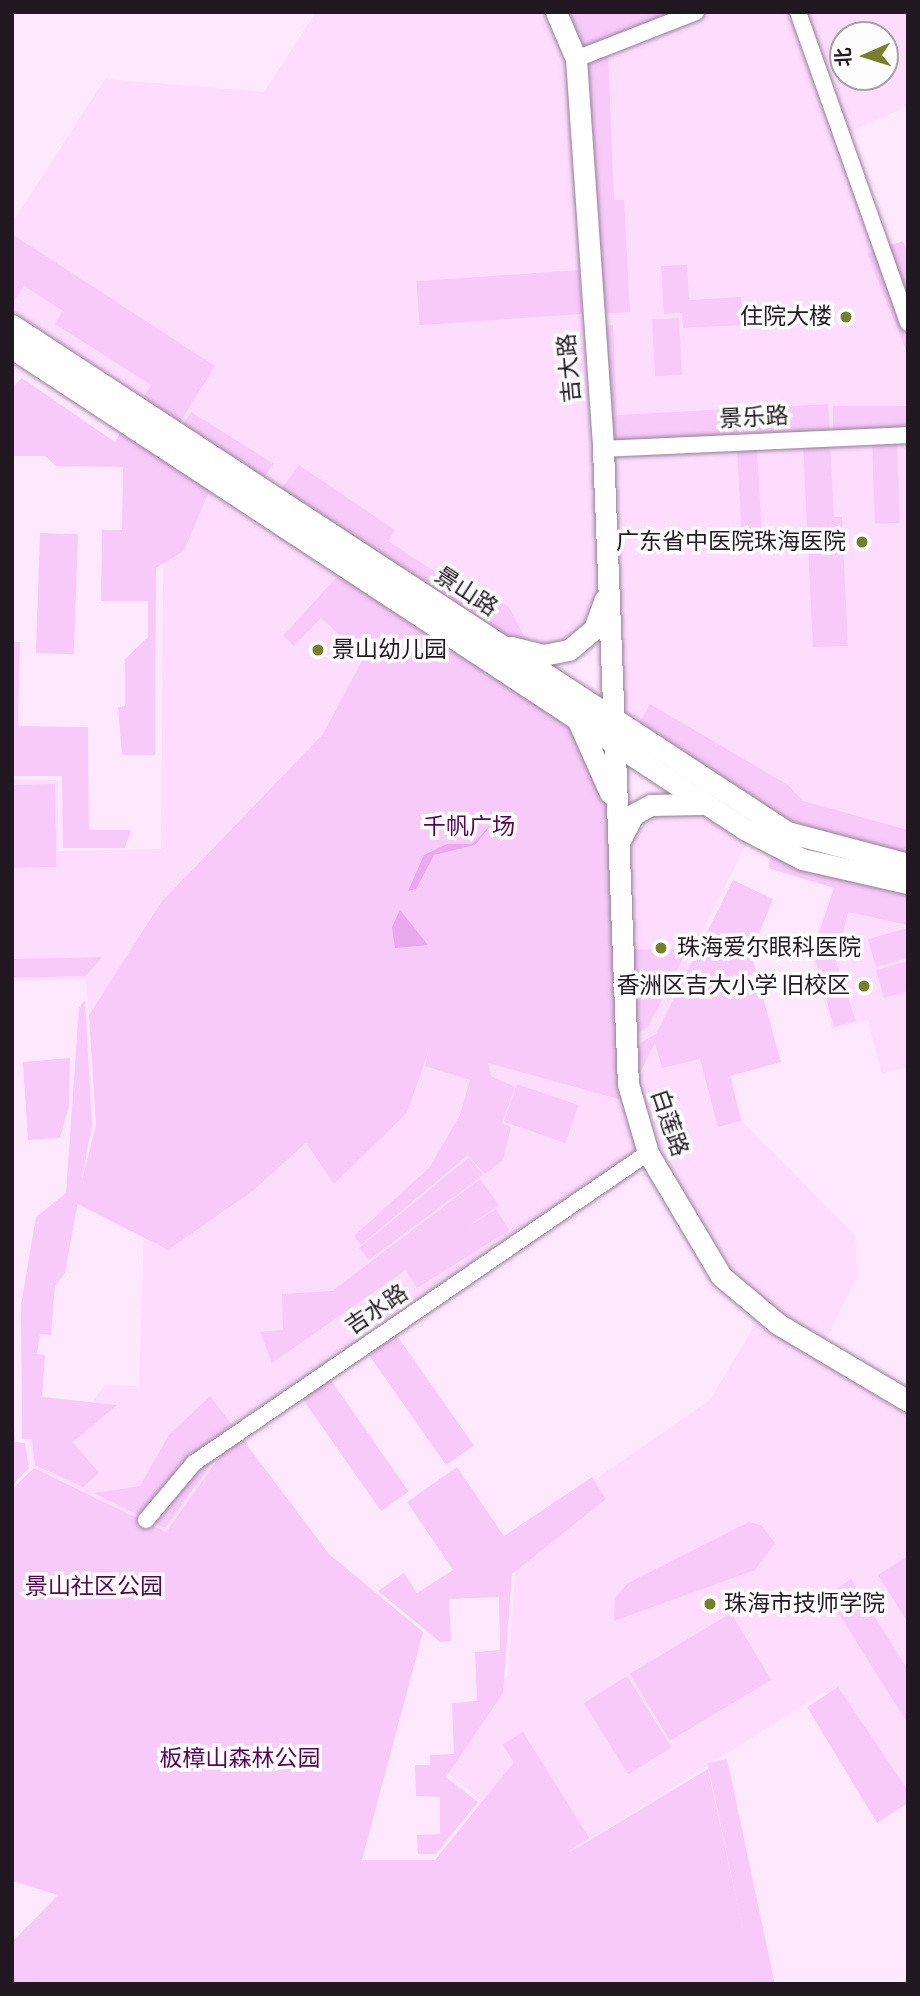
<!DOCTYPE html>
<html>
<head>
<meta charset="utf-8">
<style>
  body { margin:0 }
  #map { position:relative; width:920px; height:1996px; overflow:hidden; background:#fee8fe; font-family:"Sofia Sans Condensed","Noto Sans SC",sans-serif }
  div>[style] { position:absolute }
  .built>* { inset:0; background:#fddcfe }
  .green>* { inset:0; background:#f7caf9; transform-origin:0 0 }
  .water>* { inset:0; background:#eaa8ed }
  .roads { filter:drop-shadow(0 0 2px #967d97) drop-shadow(0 0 2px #967d97) }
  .minor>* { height:16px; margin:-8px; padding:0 8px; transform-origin:8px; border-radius:8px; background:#fff }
  .major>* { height:21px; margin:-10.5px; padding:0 10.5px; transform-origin:10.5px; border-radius:10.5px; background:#fff }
  .dots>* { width:19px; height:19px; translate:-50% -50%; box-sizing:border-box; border:4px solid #fdfdfd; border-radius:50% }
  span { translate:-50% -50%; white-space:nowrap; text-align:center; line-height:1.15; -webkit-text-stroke:7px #fdfdfd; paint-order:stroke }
  .poi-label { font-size:23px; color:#211822 }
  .right { translate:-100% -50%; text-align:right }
  .left { translate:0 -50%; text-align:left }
  .street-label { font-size:23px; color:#211822 }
  .park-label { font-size:23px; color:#57035c }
  .frame { position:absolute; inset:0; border:14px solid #211822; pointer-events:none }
  .north { position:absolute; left:829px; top:21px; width:70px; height:70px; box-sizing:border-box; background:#fdfdfd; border:2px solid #a5a1a5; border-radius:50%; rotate:267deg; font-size:19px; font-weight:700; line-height:28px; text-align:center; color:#211822 }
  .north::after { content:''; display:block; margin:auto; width:24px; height:32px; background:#76802c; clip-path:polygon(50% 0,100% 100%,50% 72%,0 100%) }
</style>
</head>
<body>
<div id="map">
  <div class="built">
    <i style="clip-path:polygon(evenodd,316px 12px,908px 12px,908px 106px,844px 134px,883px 246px,894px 243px,908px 287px,908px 864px,615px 723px,609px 582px,594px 629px,543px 654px,12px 325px,12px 223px,105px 79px,264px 92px,316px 12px,843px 35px,885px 35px,885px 77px,843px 77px,843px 35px)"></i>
    <i style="clip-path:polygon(164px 449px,395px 601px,323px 734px,160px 902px,89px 1015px,86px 979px,12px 981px,12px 779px,58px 780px,58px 851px,161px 849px)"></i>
    <i style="clip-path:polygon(673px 800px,752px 833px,697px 941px,743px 1122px,855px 1235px,858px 1275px,821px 1349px,908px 1401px,908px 1808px,826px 1691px,570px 1852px,514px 1763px,482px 1801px,447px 1773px,508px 1674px,518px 1533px,710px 1400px,762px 1313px,648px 1153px,236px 1432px,166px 1532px,33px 1467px,30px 1440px,64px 1441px,105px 1385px,139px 1386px,144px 1238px,168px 1250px,253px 1192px,306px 1143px,334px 1184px,407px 1113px,430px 1046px,620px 840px,634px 814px)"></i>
    <i style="clip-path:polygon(839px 869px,908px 884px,908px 1067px,882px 1074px,868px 1020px,833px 1030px,810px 952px)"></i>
  </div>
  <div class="green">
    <i style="clip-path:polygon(560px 12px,685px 12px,578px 54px)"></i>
    <i style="clip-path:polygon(608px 52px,614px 200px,624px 200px,630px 312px,598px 314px,580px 61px)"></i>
    <i style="clip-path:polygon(12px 234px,215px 366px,177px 427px,139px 405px,151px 385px,55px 324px,63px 311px,24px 286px,12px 304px)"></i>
    <i style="clip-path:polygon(903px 241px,908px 254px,908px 355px,867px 253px)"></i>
    <i style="clip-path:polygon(687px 265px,689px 300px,741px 297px,743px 325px,683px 328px,682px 313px,664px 314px,661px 266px)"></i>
    <i style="left:579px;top:270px;width:44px;height:163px;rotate:86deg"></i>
    <i style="left:679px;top:318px;width:57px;height:27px;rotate:87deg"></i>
    <i style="clip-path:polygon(613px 325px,617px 415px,828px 404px,830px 433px,606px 444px,598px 326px)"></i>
    <i style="clip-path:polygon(22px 378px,115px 442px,125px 425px,212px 484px,184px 551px,156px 568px,155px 755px,122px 755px,118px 707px,125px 706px,125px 659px,148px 637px,148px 601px,101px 601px,102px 530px,122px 530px,123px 467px,56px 466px,45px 456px,12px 456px,12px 387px)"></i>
    <i style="left:908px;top:406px;width:24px;height:75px;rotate:90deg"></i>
    <i style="left:191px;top:412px;width:97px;height:22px;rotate:32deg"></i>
    <i style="left:897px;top:442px;width:81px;height:25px;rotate:88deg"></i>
    <i style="clip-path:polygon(830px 444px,834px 517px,842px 517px,848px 646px,813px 647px,803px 445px)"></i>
    <i style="left:757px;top:447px;width:94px;height:20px;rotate:87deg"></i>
    <i style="clip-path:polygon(299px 465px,395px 530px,388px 541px,469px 594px,475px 586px,509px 607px,528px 644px,492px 637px,276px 496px)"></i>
    <i style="left:40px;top:533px;width:38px;height:120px;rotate:2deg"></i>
    <i style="clip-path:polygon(343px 570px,573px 718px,605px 775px,633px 1103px,488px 1063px,491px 1076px,515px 1087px,502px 1123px,511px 1127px,503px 1160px,485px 1174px,468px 1155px,361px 1245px,354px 1236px,429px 1168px,460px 1115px,470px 1080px,425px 1066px,430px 1047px,407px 1113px,334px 1184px,306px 1143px,253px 1191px,168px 1250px,76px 1203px,96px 1125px,89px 1015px,161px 902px,323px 734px,364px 657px,321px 618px,294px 646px,283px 636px)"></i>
    <i style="clip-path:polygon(12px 642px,20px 642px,18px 726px,88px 727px,89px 830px,131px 830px,125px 848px,63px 848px,62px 776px,12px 776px)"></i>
    <i style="clip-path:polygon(650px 704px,788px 785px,803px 801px,908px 830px,908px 861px,788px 830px,634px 733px)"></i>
    <i style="left:55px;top:784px;width:83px;height:43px;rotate:89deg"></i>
    <i style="clip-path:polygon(774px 846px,908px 885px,908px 925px,848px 912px,836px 962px,856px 1021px,834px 1027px,813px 951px,834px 888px,768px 868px)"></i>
    <i style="clip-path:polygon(733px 880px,773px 899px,751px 954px,781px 1062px,730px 1076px,741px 1121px,718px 1127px,700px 1059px,662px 1068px,655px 1043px,633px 1087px,630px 1049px,656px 1034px)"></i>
    <i style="clip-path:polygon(908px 928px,908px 958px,876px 967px,868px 939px)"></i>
    <i style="clip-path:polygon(688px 948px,648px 1027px,630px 1038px,628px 950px)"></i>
    <i style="clip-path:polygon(102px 957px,86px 976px,12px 978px,12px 959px)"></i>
    <i style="clip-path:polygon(908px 961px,908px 991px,884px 998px,876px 970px)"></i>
    <i style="clip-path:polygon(85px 1000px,92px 1124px,65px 1273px,55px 1286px,51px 1335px,40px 1334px,37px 1354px,45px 1355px,42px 1397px,117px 1405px,73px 1442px,99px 1473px,83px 1487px,35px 1465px,32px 1439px,22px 1439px,21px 1305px,36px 1217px,66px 1193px,79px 1008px)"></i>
    <i style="clip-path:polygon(70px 1058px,69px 1106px,60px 1138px,28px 1140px,23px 1062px)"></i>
    <i style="left:517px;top:1084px;width:65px;height:40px;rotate:19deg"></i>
    <i style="clip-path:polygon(469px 1157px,483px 1175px,369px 1260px,359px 1248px)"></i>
    <i style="clip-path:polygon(480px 1179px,499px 1205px,272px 1363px,260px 1332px,283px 1330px,282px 1294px,332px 1291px)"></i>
    <i style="left:496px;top:1209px;width:25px;height:109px;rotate:58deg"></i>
    <i style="left:393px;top:1330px;width:141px;height:34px;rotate:55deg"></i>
    <i style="left:328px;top:1376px;width:141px;height:34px;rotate:55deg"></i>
    <i style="clip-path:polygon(210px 1396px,236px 1430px,165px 1528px,94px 1493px,140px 1486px,168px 1436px)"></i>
    <i style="clip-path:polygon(15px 1425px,15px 1442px,25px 1443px,29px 1468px,12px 1486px)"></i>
    <i style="clip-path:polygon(237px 1432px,329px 1554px,423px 1632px,362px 1860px,435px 1860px,514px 1762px,570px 1852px,708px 1769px,755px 1984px,12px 1984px,12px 1942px,58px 1895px,12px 1881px,12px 1489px,34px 1468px,166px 1532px)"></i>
    <i style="clip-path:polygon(457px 1467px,504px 1536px,592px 1477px,606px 1499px,512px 1574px,503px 1693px,446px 1777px,478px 1802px,436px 1854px,418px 1854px,417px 1835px,440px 1834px,440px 1797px,416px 1796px,415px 1765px,430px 1765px,430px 1755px,454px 1754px,452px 1703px,477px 1701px,475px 1652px,500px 1650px,499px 1597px,449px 1599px,451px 1641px,440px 1642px,378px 1591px,404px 1573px,417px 1593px,453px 1570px,407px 1502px)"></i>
    <i style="clip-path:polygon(749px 1522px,761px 1525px,775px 1543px,755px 1570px,614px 1621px,615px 1598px,628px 1583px)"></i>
    <i style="clip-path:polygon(908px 1556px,908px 1623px,878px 1575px)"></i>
    <i style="clip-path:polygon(851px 1579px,908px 1670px,908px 1724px,827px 1595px)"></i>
    <i style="left:731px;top:1613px;width:78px;height:118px;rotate:59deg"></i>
    <i style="left:627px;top:1676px;width:84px;height:51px;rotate:58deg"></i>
    <i style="clip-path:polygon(838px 1687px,908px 1791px,908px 1803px,877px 1823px,807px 1707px)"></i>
    <i style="left:523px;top:1732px;width:125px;height:24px;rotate:58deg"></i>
    <i style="left:727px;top:1759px;width:230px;height:20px;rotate:78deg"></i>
  </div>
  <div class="water">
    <i style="clip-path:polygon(491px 825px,475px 845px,434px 855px,416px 889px,408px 891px,424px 855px,447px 844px,472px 844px)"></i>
    <i style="clip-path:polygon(400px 910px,428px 945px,395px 948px,392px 927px)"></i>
  </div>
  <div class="roads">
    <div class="minor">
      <i style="left:798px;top:12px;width:330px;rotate:70.5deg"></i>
      <i style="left:576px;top:59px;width:129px;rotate:-21.4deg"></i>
      <i style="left:603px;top:449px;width:305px;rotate:-2.6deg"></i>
      <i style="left:146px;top:1520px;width:75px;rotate:-49.9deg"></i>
      <i style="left:194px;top:1463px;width:550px;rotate:-34.33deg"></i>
    </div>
    <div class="major">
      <i style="left:556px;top:12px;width:51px;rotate:66.9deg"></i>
      <i style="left:576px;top:59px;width:391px;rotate:86deg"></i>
      <i style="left:603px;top:449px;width:635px;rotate:87.75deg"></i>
      <i style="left:628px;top:1084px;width:72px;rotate:73.8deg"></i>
      <i style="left:648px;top:1153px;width:143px;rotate:59.3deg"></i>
      <i style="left:721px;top:1276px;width:75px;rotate:40.1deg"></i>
      <i style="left:778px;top:1324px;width:151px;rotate:30.6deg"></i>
      <i style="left:12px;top:325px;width:926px;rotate:33.19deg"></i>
      <i style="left:787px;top:832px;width:125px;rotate:14.8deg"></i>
      <i style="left:12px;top:348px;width:878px;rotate:33.29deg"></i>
      <i style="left:746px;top:830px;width:63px;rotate:27.4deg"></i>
      <i style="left:802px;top:859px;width:109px;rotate:12.8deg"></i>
      <i style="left:511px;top:647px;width:33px;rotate:14deg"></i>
      <i style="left:543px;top:655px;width:26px;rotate:-11deg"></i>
      <i style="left:569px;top:650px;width:33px;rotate:-40deg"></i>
      <i style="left:594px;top:629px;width:32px;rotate:-70deg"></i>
      <i style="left:578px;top:721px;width:79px;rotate:66deg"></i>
      <i style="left:621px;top:838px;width:27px;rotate:-62deg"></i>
      <i style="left:634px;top:814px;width:19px;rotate:-28deg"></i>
      <i style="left:651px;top:805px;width:50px;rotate:-1.1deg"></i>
    </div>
  </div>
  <div class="dots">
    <i style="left:846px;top:317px;background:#76802c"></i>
    <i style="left:862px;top:542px;background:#76802c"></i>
    <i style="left:318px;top:650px;background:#76802c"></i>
    <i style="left:661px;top:948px;background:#76802c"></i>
    <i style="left:864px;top:986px;background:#76802c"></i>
    <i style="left:710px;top:1604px;background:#76802c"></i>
  </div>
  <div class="poi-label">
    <span class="right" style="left:832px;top:317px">住院大楼</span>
    <span class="right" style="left:846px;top:542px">广东省中医院珠海医院</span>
    <span class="left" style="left:332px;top:650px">景山幼儿园</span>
    <span class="left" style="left:677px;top:948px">珠海爱尔眼科医院</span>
    <span class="right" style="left:850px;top:986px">香洲区吉大小学 旧校区</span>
    <span class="left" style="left:724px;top:1604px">珠海市技师学院</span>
  </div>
  <div class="street-label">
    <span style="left:570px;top:368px;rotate:-95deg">吉大路</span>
    <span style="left:754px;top:418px;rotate:-3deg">景乐路</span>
    <span style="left:466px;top:592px;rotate:33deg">景山路</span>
    <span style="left:669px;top:1123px;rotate:71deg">白莲路</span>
    <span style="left:377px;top:1310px;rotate:-34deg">吉水路</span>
  </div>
  <div class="park-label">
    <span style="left:469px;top:827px">千帆广场</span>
    <span style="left:94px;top:1587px">景山社区公园</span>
    <span style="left:240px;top:1759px">板樟山森林公园</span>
  </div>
  <div class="frame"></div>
  <div class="north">北</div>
</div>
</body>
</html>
